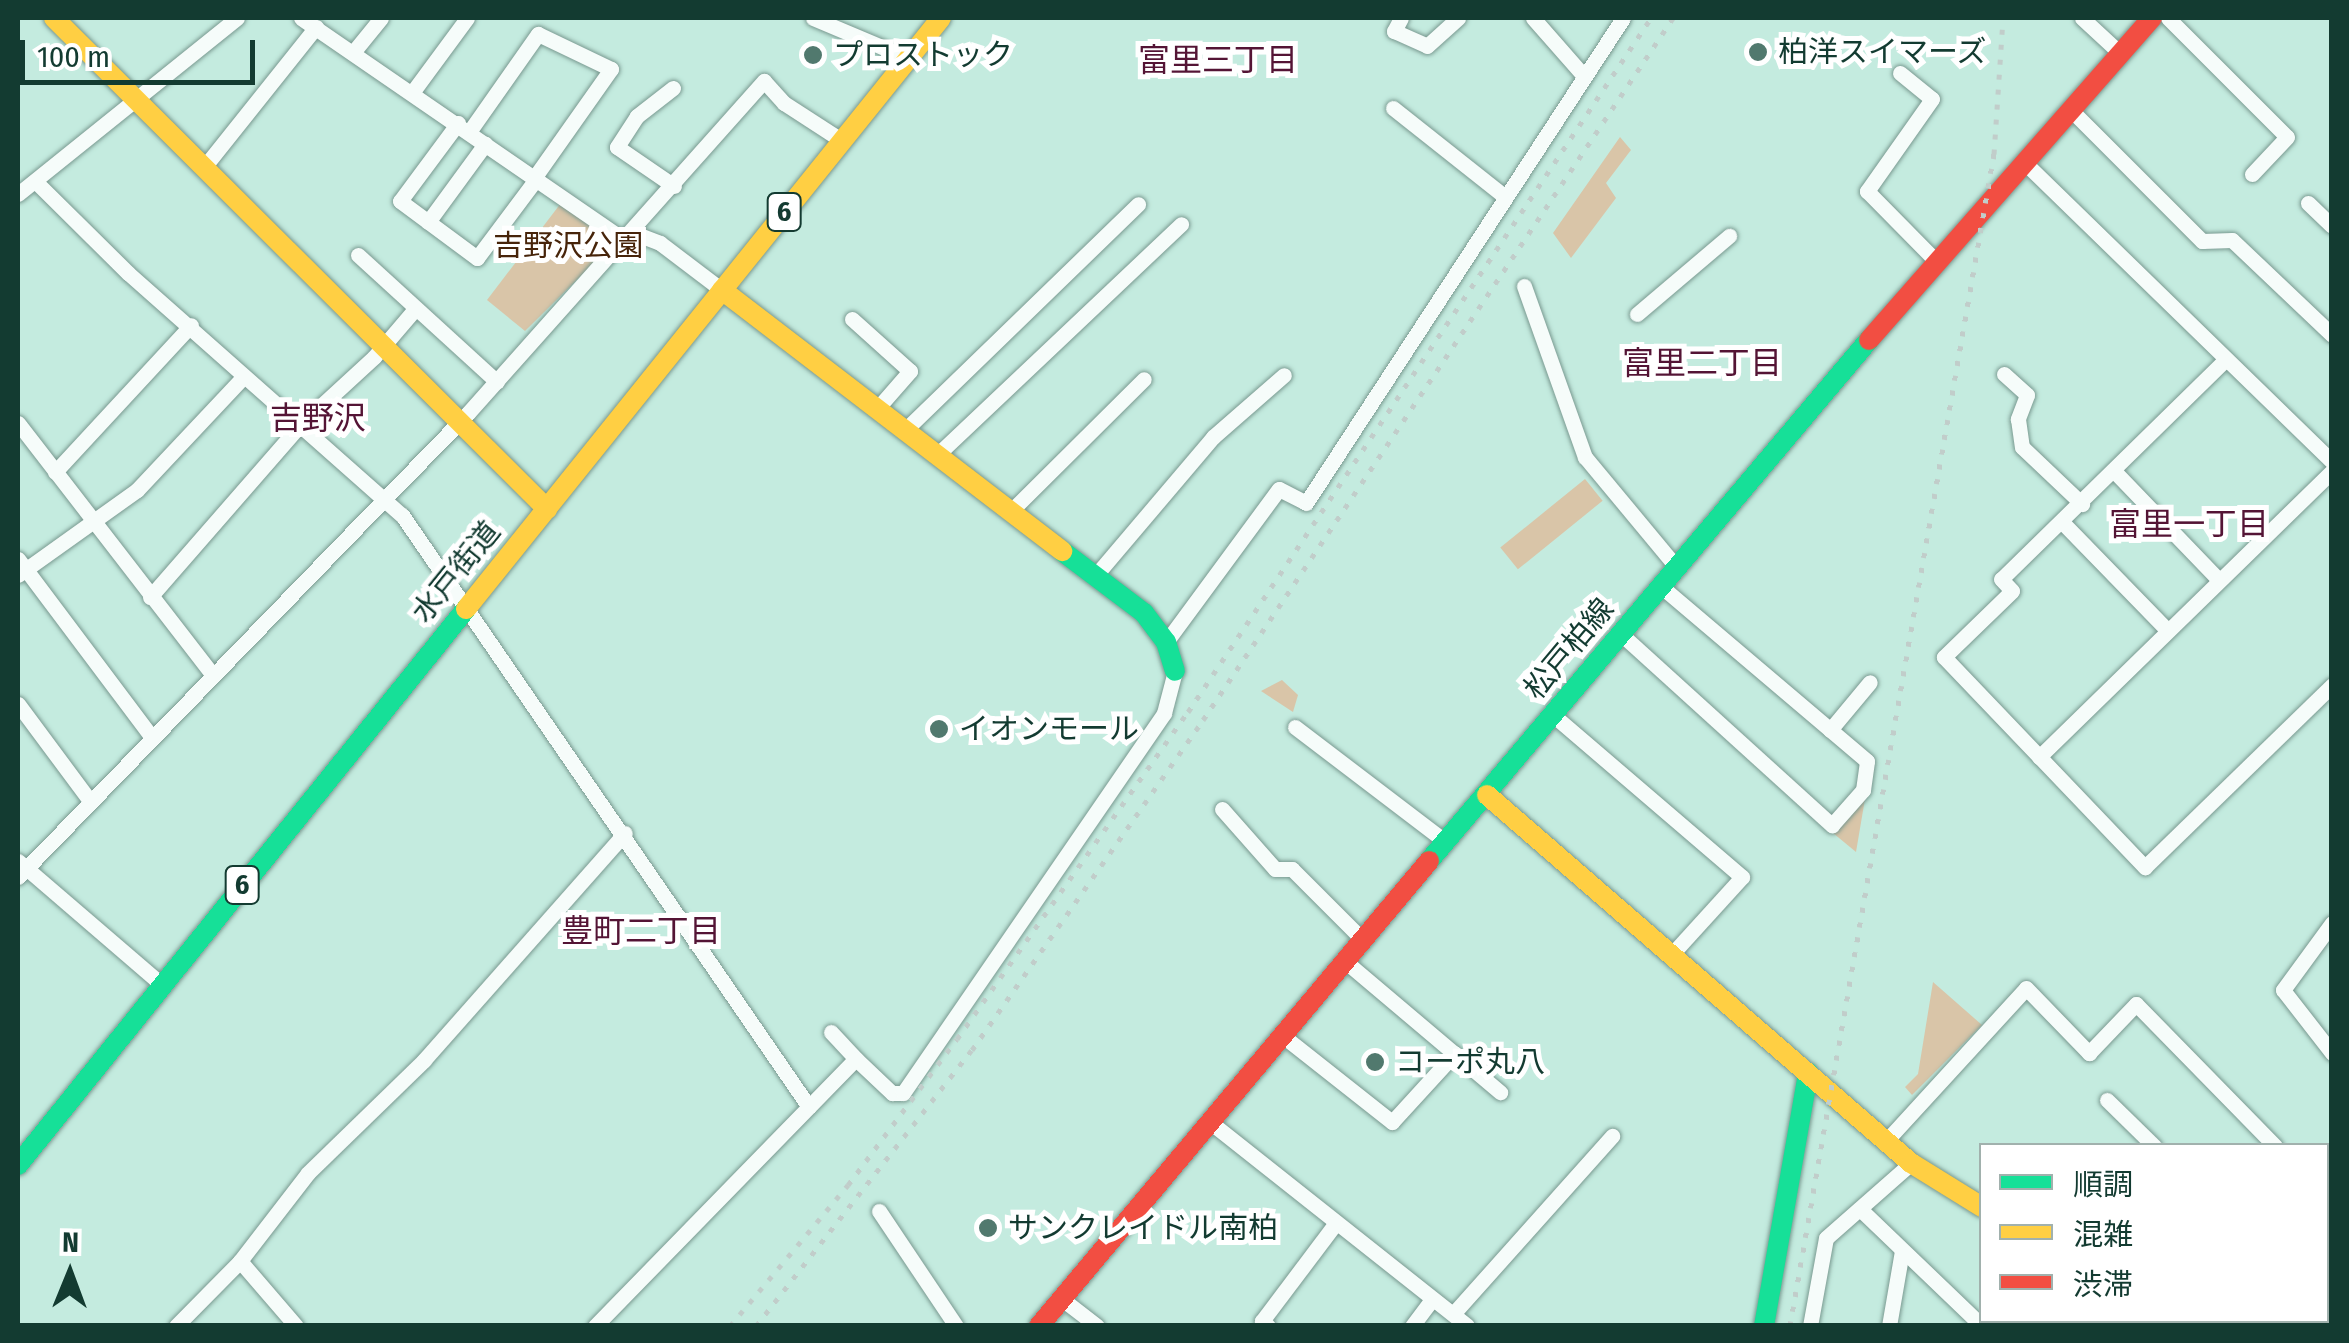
<!DOCTYPE html>
<html>
<head>
<meta charset="utf-8">
<style>
  body { margin:0 }
  #map { position:relative; width:2349px; height:1343px; overflow:hidden; background:#c4ebdf; font-family:"Fira Sans Condensed","Noto Sans JP",sans-serif }
  div>[style] { position:absolute }
  .green>* { inset:0; background:#d9c5a8; transform-origin:0 0 }
  .roads { filter:drop-shadow(0 0 2px #799990) drop-shadow(0 0 2px #799990) }
  .street>* { height:15px; margin:-7.5px; padding:0 7.5px; transform-origin:7.5px; border-radius:7.5px; background:#f6fcfa }
  .fast>* { height:20px; margin:-10px; padding:0 10px; transform-origin:10px; border-radius:10px; background:#16e098 }
  .slow>* { height:20px; margin:-10px; padding:0 10px; transform-origin:10px; border-radius:10px; background:#ffcf43 }
  .jam>* { height:20px; margin:-10px; padding:0 10px; transform-origin:10px; border-radius:10px; background:#f24e42 }
  .rail>* { height:5px; margin-top:-2.5px; transform-origin:0; background:repeating-linear-gradient(90deg,#c1cdca 0 5px,transparent 0 15px) }
  .dots>* { width:28px; height:28px; translate:-50% -50%; box-sizing:border-box; border:5px solid #fff; border-radius:50% }
  span { translate:-50% -50%; white-space:nowrap; text-align:center; line-height:1.15; -webkit-text-stroke:10px #fff; paint-order:stroke }
  .shield-label span { padding:2px 8px; background:#fff; border:2px solid; border-radius:8px; -webkit-text-stroke-width:0 }
  .shield-label { font-size:28px; color:#133b31; font-weight:700 }
  .poi-label { font-size:30px; color:#133b31 }
  .left { translate:0 -50%; text-align:left }
  .park-label { font-size:30px; color:#47240a }
  .street-label { font-size:30px; color:#133b31 }
  .neighbourhood-label { font-size:32px; color:#541435 }
  .frame { position:absolute; inset:0; border:20px solid #133b31; pointer-events:none }
  .legend { position:absolute; left:1979px; top:1143px; width:350px; height:180px; box-sizing:border-box; background:#fff; border:2px solid #a1b1ad; margin:0; padding:12px 18px; list-style:none; font-size:30px; color:#133b31 }
  .legend li { display:flex; align-items:center; gap:20px; height:50px }
  .legend b { width:50px; border:2px solid #a1b1ad }
  .north { position:absolute; left:20px; top:1223px; width:100px; height:100px; -webkit-text-stroke:8px #fff; paint-order:stroke; rotate:1deg; font-size:28px; font-weight:700; line-height:40px; text-align:center; color:#133b31 }
  .north::after { content:''; display:block; margin:auto; width:35px; height:45px; background:#133b31; clip-path:polygon(50% 0,100% 100%,50% 72%,0 100%) }
  .scale { position:absolute; left:20px; top:40px; width:235px; height:45px; box-sizing:border-box; border:5px solid #133b31; border-top:0; padding-left:12px; font-size:30px; line-height:35px; white-space:nowrap; color:#133b31; -webkit-text-stroke:8px #fff; paint-order:stroke }
</style>
</head>
<body>
<div id="map">
  <div class="green">
    <i style="clip-path:polygon(1620px 137px,1631px 150px,1606px 183px,1616px 198px,1571px 258px,1553px 233px)"></i>
    <i style="clip-path:polygon(561px 203px,608px 234px,610px 247px,525px 331px,487px 300px)"></i>
    <i style="left:1585px;top:479px;width:28px;height:109px;rotate:51deg"></i>
    <i style="clip-path:polygon(1282px 680px,1298px 695px,1293px 712px,1261px 691px)"></i>
    <i style="clip-path:polygon(1866px 793px,1856px 852px,1833px 833px)"></i>
    <i style="clip-path:polygon(1933px 982px,1982px 1025px,1912px 1095px,1905px 1087px,1918px 1074px)"></i>
  </div>
  <div class="roads">
    <div class="street">
      <i style="left:301px;top:18px;width:391px;rotate:34.5deg"></i>
      <i style="left:813px;top:18px;width:103px;rotate:22.8deg"></i>
      <i style="left:1401px;top:18px;width:15px;rotate:118deg"></i>
      <i style="left:1394px;top:31px;width:36px;rotate:24deg"></i>
      <i style="left:1427px;top:46px;width:42px;rotate:-42.1deg"></i>
      <i style="left:1533px;top:18px;width:77px;rotate:48.7deg"></i>
      <i style="left:2082px;top:18px;width:53px;rotate:42.7deg"></i>
      <i style="left:2168px;top:18px;width:168px;rotate:45deg"></i>
      <i style="left:2287px;top:137px;width:51px;rotate:133.4deg"></i>
      <i style="left:355px;top:50px;width:41px;rotate:-50.9deg"></i>
      <i style="left:1900px;top:73px;width:41px;rotate:39.1deg"></i>
      <i style="left:1932px;top:99px;width:113px;rotate:125.2deg"></i>
      <i style="left:1867px;top:191px;width:100px;rotate:45.4deg"></i>
      <i style="left:673px;top:88px;width:46px;rotate:142.1deg"></i>
      <i style="left:637px;top:116px;width:37px;rotate:123deg"></i>
      <i style="left:617px;top:147px;width:69px;rotate:34.4deg"></i>
      <i style="left:414px;top:90px;width:89px;rotate:-53.6deg"></i>
      <i style="left:1393px;top:108px;width:142px;rotate:38.4deg"></i>
      <i style="left:2072px;top:111px;width:184px;rotate:45deg"></i>
      <i style="left:2202px;top:241px;width:30px;rotate:-2deg"></i>
      <i style="left:2232px;top:240px;width:138px;rotate:43.5deg"></i>
      <i style="left:458px;top:123px;width:97px;rotate:126.6deg"></i>
      <i style="left:400px;top:201px;width:96px;rotate:36.5deg"></i>
      <i style="left:477px;top:258px;width:99px;rotate:-53.2deg"></i>
      <i style="left:469px;top:132px;width:120px;rotate:-54.9deg"></i>
      <i style="left:538px;top:34px;width:81px;rotate:25.6deg"></i>
      <i style="left:611px;top:69px;width:133px;rotate:125.2deg"></i>
      <i style="left:2025px;top:163px;width:429px;rotate:44.2deg"></i>
      <i style="left:205px;top:166px;width:178px;rotate:-51.4deg"></i>
      <i style="left:35px;top:181px;width:131px;rotate:44.7deg"></i>
      <i style="left:128px;top:273px;width:366px;rotate:41.5deg"></i>
      <i style="left:402px;top:515px;width:718px;rotate:55.49deg"></i>
      <i style="left:18px;top:194px;width:281px;rotate:-38.8deg"></i>
      <i style="left:2308px;top:203px;width:33px;rotate:44deg"></i>
      <i style="left:428px;top:222px;width:97px;rotate:-53.8deg"></i>
      <i style="left:634px;top:233px;width:28px;rotate:21deg"></i>
      <i style="left:660px;top:243px;width:78px;rotate:37.2deg"></i>
      <i style="left:358px;top:255px;width:188px;rotate:42.4deg"></i>
      <i style="left:1524px;top:286px;width:182px;rotate:70.4deg"></i>
      <i style="left:1585px;top:457px;width:144px;rotate:50.3deg"></i>
      <i style="left:1637px;top:314px;width:121px;rotate:-40.3deg"></i>
      <i style="left:852px;top:319px;width:78px;rotate:41.9deg"></i>
      <i style="left:910px;top:371px;width:52px;rotate:131.1deg"></i>
      <i style="left:2225px;top:360px;width:313px;rotate:135.6deg"></i>
      <i style="left:2001px;top:579px;width:16px;rotate:47deg"></i>
      <i style="left:2012px;top:591px;width:95px;rotate:135.9deg"></i>
      <i style="left:1944px;top:657px;width:291px;rotate:46.3deg"></i>
      <i style="left:2145px;top:867px;width:261px;rotate:-44.2deg"></i>
      <i style="left:2004px;top:374px;width:31px;rotate:42deg"></i>
      <i style="left:2027px;top:395px;width:26px;rotate:111deg"></i>
      <i style="left:2018px;top:419px;width:28px;rotate:82deg"></i>
      <i style="left:2022px;top:447px;width:83px;rotate:43.5deg"></i>
      <i style="left:18px;top:423px;width:319px;rotate:52.3deg"></i>
      <i style="left:904px;top:431px;width:326px;rotate:-44.1deg"></i>
      <i style="left:937px;top:455px;width:336px;rotate:-43.4deg"></i>
      <i style="left:55px;top:472px;width:200px;rotate:-47.2deg"></i>
      <i style="left:2115px;top:472px;width:149px;rotate:46.1deg"></i>
      <i style="left:1011px;top:511px;width:187px;rotate:-44.8deg"></i>
      <i style="left:2063px;top:523px;width:149px;rotate:45.8deg"></i>
      <i style="left:18px;top:559px;width:221px;rotate:53.1deg"></i>
      <i style="left:18px;top:575px;width:146px;rotate:-35.5deg"></i>
      <i style="left:137px;top:490px;width:155px;rotate:-46.8deg"></i>
      <i style="left:1096px;top:575px;width:181px;rotate:-49.7deg"></i>
      <i style="left:1213px;top:437px;width:94px;rotate:-41.1deg"></i>
      <i style="left:150px;top:597px;width:227px;rotate:-48.9deg"></i>
      <i style="left:299px;top:426px;width:102px;rotate:-42.6deg"></i>
      <i style="left:374px;top:357px;width:63px;rotate:-49.5deg"></i>
      <i style="left:1621px;top:634px;width:285px;rotate:42.2deg"></i>
      <i style="left:1832px;top:825px;width:47px;rotate:-48.5deg"></i>
      <i style="left:1863px;top:790px;width:29px;rotate:-82deg"></i>
      <i style="left:1867px;top:761px;width:269px;rotate:-139.7deg"></i>
      <i style="left:1166px;top:642px;width:190px;rotate:-53.6deg"></i>
      <i style="left:1279px;top:489px;width:30px;rotate:27deg"></i>
      <i style="left:1306px;top:503px;width:579px;rotate:-56.83deg"></i>
      <i style="left:18px;top:704px;width:121px;rotate:53.4deg"></i>
      <i style="left:1553px;top:715px;width:249px;rotate:40.6deg"></i>
      <i style="left:1742px;top:877px;width:105px;rotate:132.3deg"></i>
      <i style="left:1295px;top:727px;width:190px;rotate:37.3deg"></i>
      <i style="left:1830px;top:730px;width:62px;rotate:-50.2deg"></i>
      <i style="left:2039px;top:757px;width:409px;rotate:-44.3deg"></i>
      <i style="left:1222px;top:809px;width:80px;rotate:48.5deg"></i>
      <i style="left:1275px;top:869px;width:17px"></i>
      <i style="left:1292px;top:869px;width:100px;rotate:45deg"></i>
      <i style="left:18px;top:861px;width:190px;rotate:40.7deg"></i>
      <i style="left:18px;top:877px;width:646px;rotate:-45.88deg"></i>
      <i style="left:468px;top:413px;width:445px;rotate:-48.3deg"></i>
      <i style="left:764px;top:81px;width:30px;rotate:48deg"></i>
      <i style="left:784px;top:103px;width:68px;rotate:33deg"></i>
      <i style="left:2332px;top:923px;width:83px;rotate:126.2deg"></i>
      <i style="left:2283px;top:990px;width:80px;rotate:52.1deg"></i>
      <i style="left:1346px;top:962px;width:202px;rotate:40.2deg"></i>
      <i style="left:831px;top:1032px;width:37px;rotate:47deg"></i>
      <i style="left:1283px;top:1036px;width:139px;rotate:38.3deg"></i>
      <i style="left:1392px;top:1122px;width:93px;rotate:-47.6deg"></i>
      <i style="left:2107px;top:1100px;width:66px;rotate:44.4deg"></i>
      <i style="left:1210px;top:1122px;width:328px;rotate:38.4deg"></i>
      <i style="left:1886px;top:1141px;width:207px;rotate:-47.5deg"></i>
      <i style="left:2026px;top:988px;width:91px;rotate:45.9deg"></i>
      <i style="left:2089px;top:1053px;width:68px;rotate:-46.2deg"></i>
      <i style="left:2136px;top:1004px;width:199px;rotate:45.6deg"></i>
      <i style="left:1860px;top:1209px;width:169px;rotate:43.8deg"></i>
      <i style="left:879px;top:1211px;width:138px;rotate:56.2deg"></i>
      <i style="left:240px;top:1261px;width:86px;rotate:49.3deg"></i>
      <i style="left:1062px;top:1299px;width:44px;rotate:37.6deg"></i>
      <i style="left:1453px;top:1314px;width:239px;rotate:-48.2deg"></i>
      <i style="left:176px;top:1326px;width:91px;rotate:-45.4deg"></i>
      <i style="left:240px;top:1261px;width:111px;rotate:-52.3deg"></i>
      <i style="left:308px;top:1173px;width:162px;rotate:-44.2deg"></i>
      <i style="left:424px;top:1060px;width:303px;rotate:-48.5deg"></i>
      <i style="left:595px;top:1326px;width:373px;rotate:-45.7deg"></i>
      <i style="left:856px;top:1059px;width:50px;rotate:43.4deg"></i>
      <i style="left:892px;top:1093px;width:11px"></i>
      <i style="left:903px;top:1093px;width:461px;rotate:-55.5deg"></i>
      <i style="left:1164px;top:713px;width:43px;rotate:-75.3deg"></i>
      <i style="left:1268px;top:1326px;width:8px;rotate:-140deg"></i>
      <i style="left:1262px;top:1321px;width:121px;rotate:-53deg"></i>
      <i style="left:1412px;top:1326px;width:34px;rotate:-53deg"></i>
      <i style="left:1810px;top:1326px;width:89px;rotate:-79.7deg"></i>
      <i style="left:1826px;top:1238px;width:113px;rotate:-41.4deg"></i>
      <i style="left:1889px;top:1326px;width:76px;rotate:-80.2deg"></i>
      <i style="left:2131px;top:1326px;width:8px;rotate:-45deg"></i>
    </div>
    <div class="fast">
      <i style="left:1062px;top:551px;width:103px;rotate:37.1deg"></i>
      <i style="left:1144px;top:613px;width:36px;rotate:53deg"></i>
      <i style="left:1166px;top:642px;width:30px;rotate:73deg"></i>
      <i style="left:1429px;top:861px;width:682px;rotate:-49.82deg"></i>
      <i style="left:18px;top:1165px;width:714px;rotate:-51.14deg"></i>
      <i style="left:2326px;top:1203px;width:6px"></i>
      <i style="left:1764px;top:1326px;width:257px;rotate:-80.1deg"></i>
    </div>
    <div class="slow">
      <i style="left:54px;top:18px;width:696px;rotate:44.88deg"></i>
      <i style="left:722px;top:290px;width:429px;rotate:37.5deg"></i>
      <i style="left:466px;top:609px;width:758px;rotate:-51.21deg"></i>
      <i style="left:1487px;top:795px;width:561px;rotate:40.96deg"></i>
      <i style="left:1911px;top:1163px;width:84px;rotate:31.8deg"></i>
      <i style="left:2326px;top:1259px;width:8px;rotate:-40deg"></i>
      <i style="left:2326px;top:1278px;width:8px;rotate:-40deg"></i>
      <i style="left:2263px;top:1326px;width:7px;rotate:-56deg"></i>
      <i style="left:2282px;top:1326px;width:8px;rotate:-50deg"></i>
    </div>
    <div class="jam">
      <i style="left:1869px;top:340px;width:429px;rotate:-48.7deg"></i>
      <i style="left:1039px;top:1326px;width:607px;rotate:-50.01deg"></i>
    </div>
  </div>
  <div class="rail">
    <i style="left:730px;top:1326px;width:184px;rotate:-50.1deg"></i>
    <i style="left:848px;top:1185px;width:182px;rotate:-53.3deg"></i>
    <i style="left:957px;top:1039px;width:400px;rotate:-54.8deg"></i>
    <i style="left:1188px;top:712px;width:834px;rotate:-56.29deg"></i>
    <i style="left:756px;top:1326px;width:350px;rotate:-52deg"></i>
    <i style="left:972px;top:1050px;width:403px;rotate:-55deg"></i>
    <i style="left:1203px;top:720px;width:845px;rotate:-56.2deg"></i>
    <i style="left:1790px;top:1326px;width:1190px;rotate:-80.13deg"></i>
    <i style="left:1994px;top:154px;width:136px;rotate:-86.2deg"></i>
  </div>
  <div class="dots">
    <i style="left:1758px;top:52px;background:#51796e"></i>
    <i style="left:813px;top:55px;background:#51796e"></i>
    <i style="left:939px;top:729px;background:#51796e"></i>
    <i style="left:1375px;top:1062px;background:#51796e"></i>
    <i style="left:988px;top:1228px;background:#51796e"></i>
  </div>
  <div class="shield-label">
    <span style="left:784px;top:212px">6</span>
    <span style="left:242px;top:885px">6</span>
  </div>
  <div class="poi-label">
    <span class="left" style="left:1778px;top:52px">柏洋スイマーズ</span>
    <span class="left" style="left:833px;top:55px">プロストック</span>
    <span class="left" style="left:959px;top:729px">イオンモール</span>
    <span class="left" style="left:1395px;top:1062px">コーポ丸八</span>
    <span class="left" style="left:1008px;top:1228px">サンクレイドル南柏</span>
  </div>
  <div class="park-label">
    <span style="left:568px;top:246px">吉野沢公園</span>
  </div>
  <div class="street-label">
    <span style="left:456px;top:572px;rotate:-51deg">水戸街道</span>
    <span style="left:1569px;top:649px;rotate:-50deg">松戸柏線</span>
  </div>
  <div class="neighbourhood-label">
    <span style="left:1218px;top:60px">富里三丁目</span>
    <span style="left:1702px;top:363px">富里二丁目</span>
    <span style="left:318px;top:418px">吉野沢</span>
    <span style="left:2189px;top:524px">富里一丁目</span>
    <span style="left:641px;top:931px">豊町二丁目</span>
  </div>
  <div class="frame"></div>
  <ul class="legend">
  <li><b style="height:12px;background:#16e098"></b>順調</li>
  <li><b style="height:12px;background:#ffcf43"></b>混雑</li>
  <li><b style="height:12px;background:#f24e42"></b>渋滞</li>
  </ul>
  <div class="north">N</div>
  <div class="scale">100 m</div>
</div>
</body>
</html>
